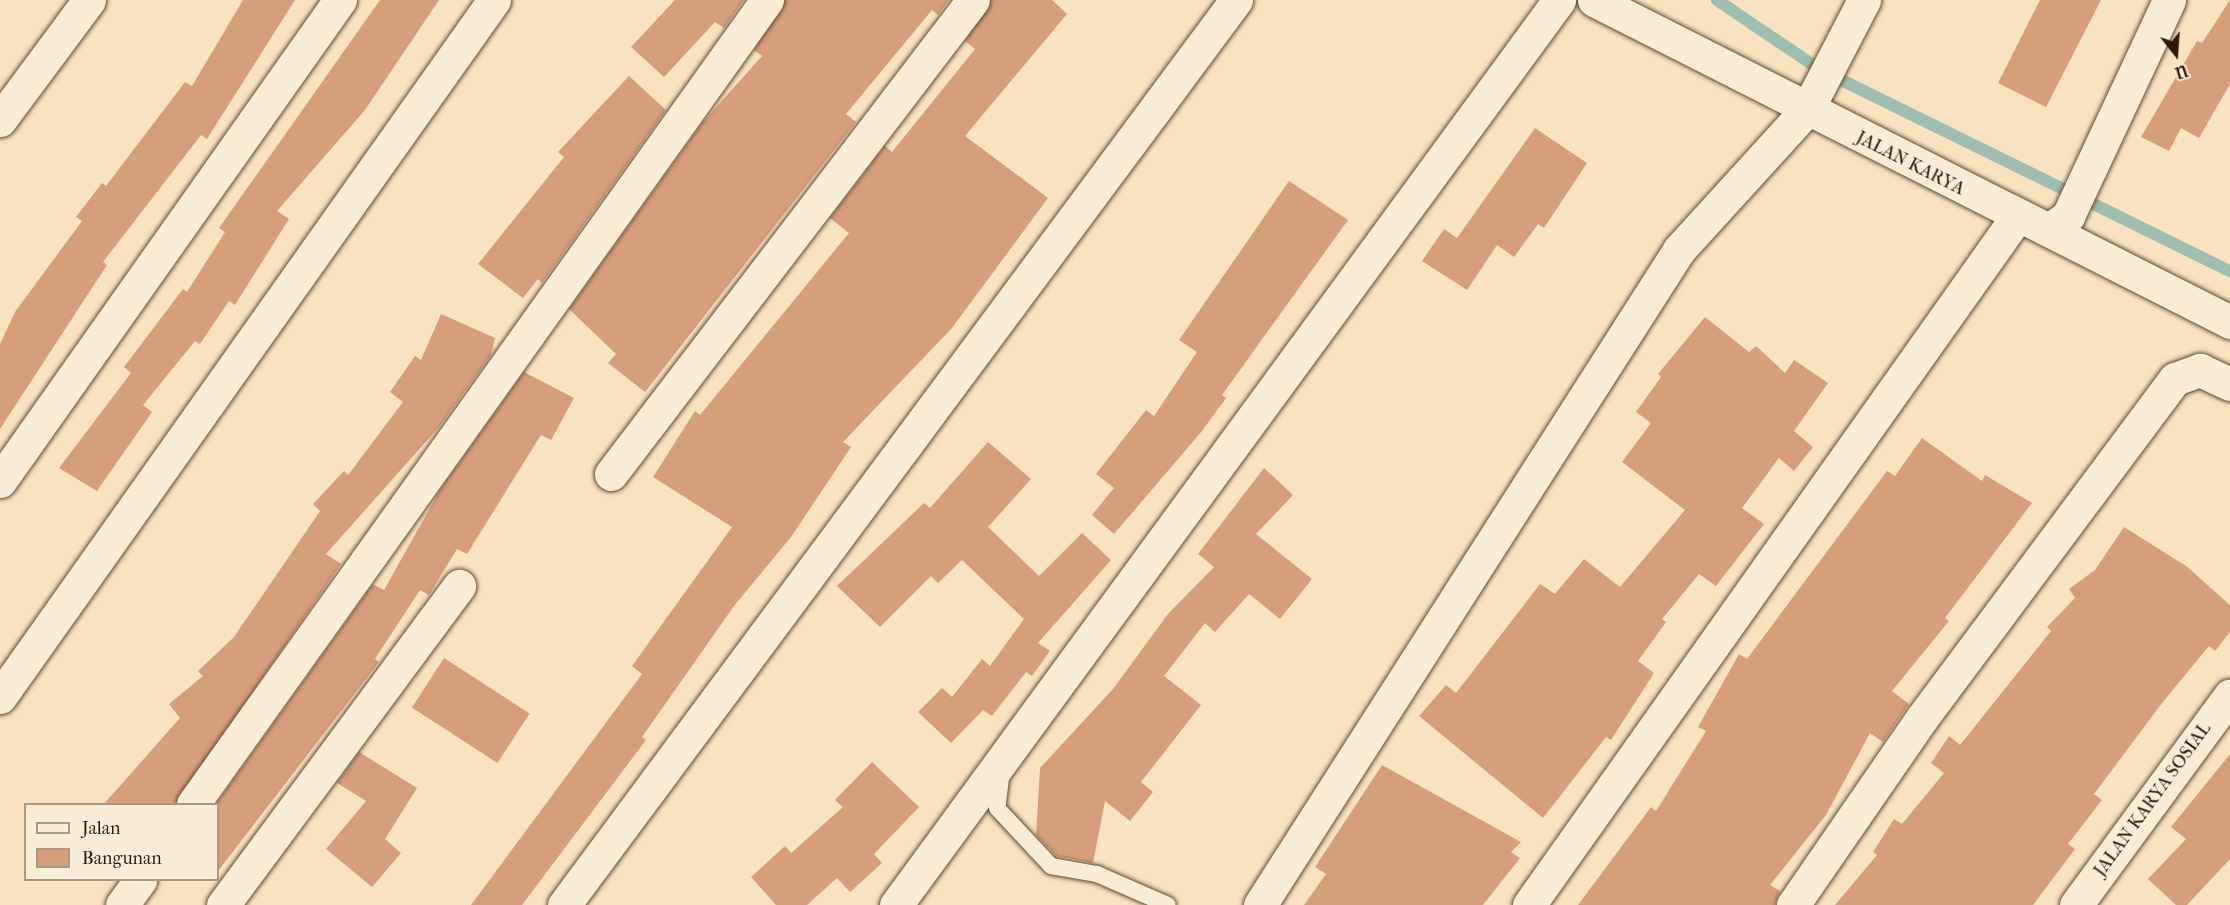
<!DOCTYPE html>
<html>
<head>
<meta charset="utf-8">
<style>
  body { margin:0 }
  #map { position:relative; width:2230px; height:905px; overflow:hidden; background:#f8e3c1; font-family:"IM FELL French Canon",serif }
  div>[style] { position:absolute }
  .stream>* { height:12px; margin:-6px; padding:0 6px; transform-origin:6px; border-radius:6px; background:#9ebeaf }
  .building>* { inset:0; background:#d79e7b; transform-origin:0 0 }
  .roads { filter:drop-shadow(0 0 2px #614b32) drop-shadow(0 0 2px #614b32) }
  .lane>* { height:16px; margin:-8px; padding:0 8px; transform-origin:8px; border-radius:8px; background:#faedd7 }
  .street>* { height:33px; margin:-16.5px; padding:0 16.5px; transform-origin:16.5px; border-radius:16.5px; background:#faedd7 }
  .secondary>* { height:33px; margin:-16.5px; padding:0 16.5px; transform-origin:16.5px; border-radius:16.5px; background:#faedd7 }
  span { translate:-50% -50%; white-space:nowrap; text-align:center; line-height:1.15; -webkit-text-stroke:4.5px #faedd7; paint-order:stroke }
  .street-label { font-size:18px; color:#2f1802 }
  .legend { position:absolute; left:24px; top:803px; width:195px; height:78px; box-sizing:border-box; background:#faedd7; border:2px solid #a99882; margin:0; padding:8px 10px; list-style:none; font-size:18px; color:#2f1802 }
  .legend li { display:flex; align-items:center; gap:12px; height:30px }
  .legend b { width:30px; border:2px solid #a99882 }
  .north { position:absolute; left:2146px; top:24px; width:60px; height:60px; -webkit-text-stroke:4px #faedd7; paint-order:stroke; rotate:163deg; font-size:16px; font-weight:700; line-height:24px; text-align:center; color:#2f1802 }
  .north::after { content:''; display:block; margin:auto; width:21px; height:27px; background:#2f1802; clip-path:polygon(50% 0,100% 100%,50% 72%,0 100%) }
</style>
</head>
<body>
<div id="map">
  <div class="stream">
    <i style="left:1717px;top:0;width:123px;rotate:34.1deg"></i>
    <i style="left:1819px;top:69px;width:458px;rotate:26.2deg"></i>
  </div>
  <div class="building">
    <i style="clip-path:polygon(243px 0,295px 0,207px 139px,201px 135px,103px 262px,107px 265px,0 429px,0 344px,15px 312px,82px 221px,76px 217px,102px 183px,106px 186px,185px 82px,192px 86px)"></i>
    <i style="clip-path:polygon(380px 0,439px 0,365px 110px,277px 211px,289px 219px,235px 305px,229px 301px,200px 344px,195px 341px,143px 405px,152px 412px,97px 491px,59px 468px,131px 373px,124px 367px,183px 289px,187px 292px,225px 232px,219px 228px)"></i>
    <i style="clip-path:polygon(675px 0,744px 0,724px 28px,715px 22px,664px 77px,631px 47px)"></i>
    <i style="clip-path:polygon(785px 0,949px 0,938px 15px,932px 10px,846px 114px,856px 122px,645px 392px,608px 363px,616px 354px,569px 309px,703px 122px,762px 56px,754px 50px)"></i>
    <i style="clip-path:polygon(991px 0,1052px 0,1067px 14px,965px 136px,1048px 198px,952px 328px,843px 442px,851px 447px,791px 537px,734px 606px,642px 737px,646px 740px,522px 905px,471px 905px,642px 674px,632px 666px,732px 527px,653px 477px,695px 411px,700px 415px,849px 233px,830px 218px,885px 146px,892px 152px,975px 49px,965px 41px)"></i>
    <i style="clip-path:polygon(2040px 0,2101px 0,2046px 107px,1998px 83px)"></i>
    <i style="clip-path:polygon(2230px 0,2230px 84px,2199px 138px,2181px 128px,2169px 151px,2141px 137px,2197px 41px,2202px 43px)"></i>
    <i style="clip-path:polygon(629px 76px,666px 110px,542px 283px,538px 279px,523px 298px,478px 264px,564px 157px,558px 152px)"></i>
    <i style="clip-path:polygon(1535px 128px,1587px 163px,1544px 228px,1538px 224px,1514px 257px,1497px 245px,1467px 290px,1422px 261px,1444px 229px,1457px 238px)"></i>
    <i style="clip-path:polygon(1289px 181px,1348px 220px,1222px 395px,1226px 398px,1202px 431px,1114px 534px,1092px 515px,1114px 488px,1096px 474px,1146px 410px,1154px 416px,1197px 352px,1179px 340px)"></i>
    <i style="clip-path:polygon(441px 314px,495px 338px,491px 355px,439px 427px,326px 554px,341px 564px,175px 804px,104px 804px,180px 718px,169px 704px,203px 676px,198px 671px,234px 637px,320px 511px,313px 504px,344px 471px,348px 475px,403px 402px,390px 392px,415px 356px,421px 360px)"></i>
    <i style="clip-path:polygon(1705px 317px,1749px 352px,1756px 346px,1785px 373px,1794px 360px,1828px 383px,1794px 431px,1813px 447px,1794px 471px,1779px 458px,1742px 508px,1764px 524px,1716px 586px,1699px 574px,1662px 619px,1666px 622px,1638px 661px,1654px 673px,1611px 740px,1606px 737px,1543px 818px,1419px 716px,1446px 685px,1456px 693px,1540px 584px,1555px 594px,1584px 559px,1620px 587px,1685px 510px,1622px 462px,1651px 423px,1636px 412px,1661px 377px,1658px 374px)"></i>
    <i style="clip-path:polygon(524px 372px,574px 398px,551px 440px,541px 435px,467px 554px,457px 549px,429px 595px,420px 590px,375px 659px,379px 662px,218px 871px,216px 804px,373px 584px,384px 590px,440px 490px)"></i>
    <i style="clip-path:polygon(1922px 438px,1982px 481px,1985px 475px,2032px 503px,1945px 618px,1949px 621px,1892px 691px,1909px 704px,1883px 742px,1870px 733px,1826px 815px,1770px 885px,1780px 891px,1775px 905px,1578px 905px,1651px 807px,1656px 811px,1706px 731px,1698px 727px,1739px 654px,1747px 659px,1887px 471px,1895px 476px)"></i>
    <i style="clip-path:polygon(988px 442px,1031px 479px,988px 527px,1039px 576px,1082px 533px,1111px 560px,1038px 643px,1050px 651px,1032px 676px,1026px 672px,992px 716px,983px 710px,951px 743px,918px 712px,942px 688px,952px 697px,982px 659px,990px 666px,1024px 619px,962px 560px,938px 583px,931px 576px,880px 627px,837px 586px,924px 503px,930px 508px)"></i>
    <i style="clip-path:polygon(1264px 468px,1293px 495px,1256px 534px,1312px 579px,1280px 619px,1249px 594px,1215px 632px,1205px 623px,1164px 676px,1201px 705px,1141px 782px,1153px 792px,1130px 821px,1105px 801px,1093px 863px,1056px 856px,1036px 835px,1040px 768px,1113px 689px,1168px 614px,1214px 567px,1198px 554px)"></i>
    <i style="clip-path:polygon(2124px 527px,2186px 566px,2230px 605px,2230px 632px,2215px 651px,2209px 646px,2162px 703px,2094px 794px,2102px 800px,2068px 844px,2075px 849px,2033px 905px,1835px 905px,1877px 855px,1873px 852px,1894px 819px,1902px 824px,1944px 773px,1931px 763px,1949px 736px,1960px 745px,2051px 631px,2047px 627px,2075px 598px,2069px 589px,2095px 570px)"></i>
    <i style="left:444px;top:658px;width:102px;height:59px;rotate:33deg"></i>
    <i style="clip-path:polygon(359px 752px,417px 788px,385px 839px,401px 853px,372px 887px,326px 849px,366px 801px,337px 783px)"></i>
    <i style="clip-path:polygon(2230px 754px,2230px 859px,2187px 905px,2176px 905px,2148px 879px,2186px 839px,2171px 827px)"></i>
    <i style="clip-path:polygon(872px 762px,919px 807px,874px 854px,882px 863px,850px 892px,837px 878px,807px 905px,776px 905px,751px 877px,785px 846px,791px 853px,843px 807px,835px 800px)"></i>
    <i style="clip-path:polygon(1382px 765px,1521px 842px,1511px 852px,1520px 858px,1483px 905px,1304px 905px,1326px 874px,1315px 867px)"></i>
  </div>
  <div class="roads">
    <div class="lane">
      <i style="left:1002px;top:770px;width:38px;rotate:97deg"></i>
      <i style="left:997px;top:808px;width:79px;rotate:47deg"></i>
      <i style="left:1051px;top:866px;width:47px;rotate:9.9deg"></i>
      <i style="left:1097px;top:874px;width:77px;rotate:23.6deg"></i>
    </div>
    <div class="street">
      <i style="left:0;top:120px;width:149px;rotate:-53.4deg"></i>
      <i style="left:2049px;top:230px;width:24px;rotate:-36deg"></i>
      <i style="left:2068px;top:216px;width:238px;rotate:-64.9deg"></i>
      <i style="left:611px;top:474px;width:596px;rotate:-52.63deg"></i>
      <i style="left:0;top:481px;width:589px;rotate:-54.75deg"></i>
      <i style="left:0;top:697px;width:854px;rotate:-54.67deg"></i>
      <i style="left:193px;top:804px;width:988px;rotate:-54.48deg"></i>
      <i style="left:122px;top:905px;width:31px;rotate:-54deg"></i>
      <i style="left:223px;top:905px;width:397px;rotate:-53.5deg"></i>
      <i style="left:564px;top:905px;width:1127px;rotate:-53.4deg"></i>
      <i style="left:896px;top:905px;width:1122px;rotate:-53.77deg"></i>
      <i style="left:1260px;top:905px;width:778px;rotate:-57.39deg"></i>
      <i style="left:1679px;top:250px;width:192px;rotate:-47.7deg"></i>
      <i style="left:1808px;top:108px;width:122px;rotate:-62.6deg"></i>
      <i style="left:1529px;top:905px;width:842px;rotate:-54.67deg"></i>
      <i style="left:1793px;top:905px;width:227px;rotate:-55.4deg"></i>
      <i style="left:1922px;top:718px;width:423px;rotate:-53.3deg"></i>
      <i style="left:2175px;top:379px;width:27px;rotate:-20deg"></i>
      <i style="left:2200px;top:370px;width:33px;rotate:25deg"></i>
      <i style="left:2076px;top:905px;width:260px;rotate:-53.7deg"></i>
    </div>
    <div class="secondary">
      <i style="left:1594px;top:0;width:713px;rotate:26.85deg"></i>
    </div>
  </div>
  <div class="street-label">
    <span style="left:1910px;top:164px;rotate:27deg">JALAN KARYA</span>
    <span style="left:2153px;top:800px;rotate:-54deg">JALAN KARYA SOSIAL</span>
  </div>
  <ul class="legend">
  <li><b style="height:8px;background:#faedd7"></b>Jalan</li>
  <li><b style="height:16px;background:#d79e7b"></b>Bangunan</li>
  </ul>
  <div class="north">U</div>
</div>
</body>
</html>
